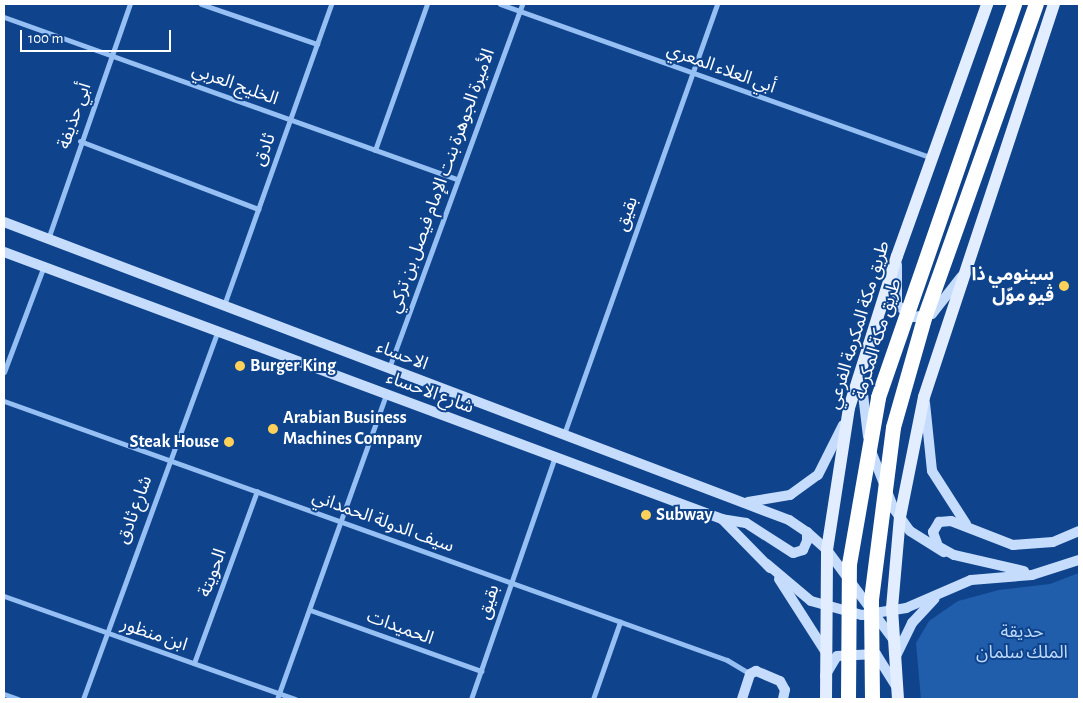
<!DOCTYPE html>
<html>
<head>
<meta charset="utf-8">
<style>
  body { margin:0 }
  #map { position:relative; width:1083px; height:703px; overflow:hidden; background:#0f448d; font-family:"Alegreya Sans","Noto Sans Arabic",sans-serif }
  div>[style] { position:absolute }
  .green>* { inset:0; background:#205eac }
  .minor>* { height:5px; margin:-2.5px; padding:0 2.5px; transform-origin:2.5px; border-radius:2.5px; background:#96bff3 }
  .secondary>* { height:10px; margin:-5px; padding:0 5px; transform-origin:5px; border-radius:5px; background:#c5dcfd }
  .primary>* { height:12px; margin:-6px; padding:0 6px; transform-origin:6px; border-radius:6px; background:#e2edff }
  .motorway-bridge>* { height:15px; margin:-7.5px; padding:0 7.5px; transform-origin:7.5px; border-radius:7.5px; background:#fff }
  .dots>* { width:14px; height:14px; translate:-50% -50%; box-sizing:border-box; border:2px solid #0f448d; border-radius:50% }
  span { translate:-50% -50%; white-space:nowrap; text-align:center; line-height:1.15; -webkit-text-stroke:4px #0f448d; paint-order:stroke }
  .street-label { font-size:18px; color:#fff }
  .poi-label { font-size:18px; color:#fff; font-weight:700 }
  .right { translate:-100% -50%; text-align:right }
  .left { translate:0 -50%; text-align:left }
  .park-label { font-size:18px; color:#bdd9fe }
  .frame { position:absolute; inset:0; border:5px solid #fff; pointer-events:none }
  .scale { position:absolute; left:20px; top:30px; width:151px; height:22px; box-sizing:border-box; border:2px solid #fff; border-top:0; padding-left:6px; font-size:15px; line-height:18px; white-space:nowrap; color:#fff; -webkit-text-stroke:4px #0f448d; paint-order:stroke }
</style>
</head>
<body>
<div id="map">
  <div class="green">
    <i style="clip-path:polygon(1079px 573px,1079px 699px,921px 699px,916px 643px,929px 621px,958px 601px,999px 590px,1050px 584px)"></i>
  </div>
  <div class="minor">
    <i style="left:201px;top:4px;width:123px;rotate:19deg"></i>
    <i style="left:500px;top:4px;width:460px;rotate:19.6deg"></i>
    <i style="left:4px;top:17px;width:481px;rotate:19.7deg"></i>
    <i style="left:80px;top:141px;width:191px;rotate:20.9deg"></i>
    <i style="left:375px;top:150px;width:155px;rotate:-70.4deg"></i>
    <i style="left:48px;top:239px;width:249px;rotate:-70.8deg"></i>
    <i style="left:224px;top:305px;width:319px;rotate:-70.4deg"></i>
    <i style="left:389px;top:368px;width:388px;rotate:-69.9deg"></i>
    <i style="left:4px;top:372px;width:111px;rotate:-69.4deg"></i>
    <i style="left:4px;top:401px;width:768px;rotate:19.71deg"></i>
    <i style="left:727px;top:660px;width:27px;rotate:31deg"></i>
    <i style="left:564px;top:434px;width:456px;rotate:-70.4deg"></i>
    <i style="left:4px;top:596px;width:309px;rotate:19.5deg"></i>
    <i style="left:310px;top:610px;width:182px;rotate:19.6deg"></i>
    <i style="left:194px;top:663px;width:183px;rotate:-69.9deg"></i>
    <i style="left:4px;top:694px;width:15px;rotate:20deg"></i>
    <i style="left:83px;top:699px;width:391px;rotate:-69.9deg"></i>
    <i style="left:277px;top:699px;width:323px;rotate:-70.3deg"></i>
    <i style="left:471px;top:699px;width:256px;rotate:-70.9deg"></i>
    <i style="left:593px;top:699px;width:82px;rotate:-70.7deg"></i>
  </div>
  <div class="secondary">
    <i style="left:4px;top:222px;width:840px;rotate:20.79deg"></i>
    <i style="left:789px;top:520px;width:22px;rotate:34deg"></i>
    <i style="left:807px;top:532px;width:9px;rotate:90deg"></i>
    <i style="left:807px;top:541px;width:10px;rotate:114deg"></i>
    <i style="left:803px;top:550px;width:10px;rotate:163deg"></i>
    <i style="left:793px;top:553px;width:56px;rotate:-147.4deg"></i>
    <i style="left:746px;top:523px;width:24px;rotate:-171deg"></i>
    <i style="left:722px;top:519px;width:766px;rotate:-159.6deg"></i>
    <i style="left:897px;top:265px;width:40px;rotate:90deg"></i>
    <i style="left:897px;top:305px;width:21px;rotate:35deg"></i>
    <i style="left:914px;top:317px;width:18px;rotate:-9deg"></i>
    <i style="left:932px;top:314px;width:47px;rotate:-51.9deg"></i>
    <i style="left:861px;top:377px;width:60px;rotate:83.3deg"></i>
    <i style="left:925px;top:403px;width:68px;rotate:84.1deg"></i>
    <i style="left:932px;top:471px;width:63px;rotate:57.3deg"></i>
    <i style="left:871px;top:451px;width:62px;rotate:68.4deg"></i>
    <i style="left:894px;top:509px;width:27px;rotate:54deg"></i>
    <i style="left:910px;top:531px;width:40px;rotate:32deg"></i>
    <i style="left:748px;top:502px;width:43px;rotate:-9.5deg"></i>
    <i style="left:790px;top:495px;width:34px;rotate:-36deg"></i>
    <i style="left:818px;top:475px;width:56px;rotate:-63.4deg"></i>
    <i style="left:722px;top:519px;width:69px;rotate:45.6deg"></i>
    <i style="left:807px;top:532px;width:27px;rotate:42deg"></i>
    <i style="left:827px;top:550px;width:114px;rotate:53.5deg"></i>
    <i style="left:767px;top:564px;width:57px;rotate:40.1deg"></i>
    <i style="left:811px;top:601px;width:53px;rotate:15.4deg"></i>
    <i style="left:862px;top:615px;width:45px;rotate:-9deg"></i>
    <i style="left:906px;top:608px;width:71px;rotate:-23.3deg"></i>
    <i style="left:971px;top:580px;width:61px;rotate:-4.7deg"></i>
    <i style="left:1032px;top:575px;width:49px;rotate:-17.7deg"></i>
    <i style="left:1024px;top:571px;width:72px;rotate:-167.1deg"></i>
    <i style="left:954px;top:555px;width:18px;rotate:-151deg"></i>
    <i style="left:938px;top:546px;width:15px;rotate:-110deg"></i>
    <i style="left:933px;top:532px;width:12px;rotate:-59deg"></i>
    <i style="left:939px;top:522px;width:12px;rotate:-5deg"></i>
    <i style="left:951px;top:521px;width:66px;rotate:21.2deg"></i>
    <i style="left:1013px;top:545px;width:40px;rotate:-4.3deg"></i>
    <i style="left:1053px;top:542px;width:28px;rotate:-23deg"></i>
    <i style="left:779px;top:579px;width:85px;rotate:57.4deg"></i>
    <i style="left:896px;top:656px;width:37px;rotate:-64deg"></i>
    <i style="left:912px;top:623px;width:33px;rotate:-47deg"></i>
    <i style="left:825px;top:676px;width:23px;rotate:-59deg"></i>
    <i style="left:837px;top:656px;width:39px;rotate:-3deg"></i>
    <i style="left:876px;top:654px;width:39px;rotate:58deg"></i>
    <i style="left:742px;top:699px;width:26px;rotate:-72deg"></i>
    <i style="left:750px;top:674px;width:7px;rotate:-27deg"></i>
    <i style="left:756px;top:671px;width:26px;rotate:23deg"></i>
    <i style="left:780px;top:681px;width:10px;rotate:61deg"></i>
    <i style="left:785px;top:690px;width:9px;rotate:103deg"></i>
  </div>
  <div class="primary">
    <i style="left:826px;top:699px;width:149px;rotate:-89.6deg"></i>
    <i style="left:827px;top:550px;width:144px;rotate:-81.2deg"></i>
    <i style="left:849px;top:408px;width:159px;rotate:-72.5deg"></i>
    <i style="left:897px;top:256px;width:268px;rotate:-70.3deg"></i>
    <i style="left:898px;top:699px;width:91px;rotate:-93.8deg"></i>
    <i style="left:892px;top:608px;width:91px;rotate:-85deg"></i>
    <i style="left:900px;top:517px;width:122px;rotate:-78.7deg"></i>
    <i style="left:924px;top:397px;width:414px;rotate:-71.7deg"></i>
  </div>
  <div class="motorway-bridge">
    <i style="left:848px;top:699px;width:135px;rotate:-89.6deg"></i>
    <i style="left:849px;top:564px;width:169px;rotate:-80.1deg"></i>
    <i style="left:878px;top:397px;width:416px;rotate:-70.9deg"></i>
    <i style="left:872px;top:699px;width:100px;rotate:-90.6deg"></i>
    <i style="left:871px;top:599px;width:173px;rotate:-82.7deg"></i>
    <i style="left:893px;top:427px;width:116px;rotate:-74.1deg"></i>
    <i style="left:925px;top:315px;width:330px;rotate:-70.4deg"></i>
  </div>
  <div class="dots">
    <i style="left:1064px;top:286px;background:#ffd158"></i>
    <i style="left:240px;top:366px;background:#ffd158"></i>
    <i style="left:273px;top:429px;background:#ffd158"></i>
    <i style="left:229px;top:442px;background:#ffd158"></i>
    <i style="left:646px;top:515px;background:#ffd158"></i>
  </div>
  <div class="street-label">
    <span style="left:721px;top:69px;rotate:20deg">أبي العلاء المعري</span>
    <span style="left:235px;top:85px;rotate:20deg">الخليج العربي</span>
    <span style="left:75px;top:116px;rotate:-71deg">أبي حذيفة</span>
    <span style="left:265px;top:150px;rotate:-70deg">ثادق</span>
    <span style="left:442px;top:181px;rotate:-70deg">الأميرة الجوهرة بنت الإمام فيصل بن تركي</span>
    <span style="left:627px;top:214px;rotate:-70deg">بقيق</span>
    <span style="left:859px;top:325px;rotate:-73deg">طريق مكة المكرمة الفرعي</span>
    <span style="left:878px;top:339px;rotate:-73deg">طريق مكة المكرمة</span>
    <span style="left:402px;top:356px;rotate:21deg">الاحساء</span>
    <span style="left:430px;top:393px;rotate:20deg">شارع الاحساء</span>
    <span style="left:135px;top:510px;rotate:-70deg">شارع ثادق</span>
    <span style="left:383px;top:522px;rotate:20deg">سيف الدولة الحمداني</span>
    <span style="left:213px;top:573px;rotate:-70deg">الحويتة</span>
    <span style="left:489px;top:602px;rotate:-72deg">بقيق</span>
    <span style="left:400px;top:628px;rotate:20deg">الحميدات</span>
    <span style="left:154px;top:635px;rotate:19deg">ابن منظور</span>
  </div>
  <div class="poi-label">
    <span class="right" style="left:1054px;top:286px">سينومي ذا<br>ڤيو موّل</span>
    <span class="left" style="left:250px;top:366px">Burger King</span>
    <span class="left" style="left:283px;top:429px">Arabian Business<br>Machines Company</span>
    <span class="right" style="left:219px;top:442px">Steak House</span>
    <span class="left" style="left:656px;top:515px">Subway</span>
  </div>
  <div class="park-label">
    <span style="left:1022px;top:643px">حديقة<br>الملك سلمان</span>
  </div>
  <div class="frame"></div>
  <div class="scale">100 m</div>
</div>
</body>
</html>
